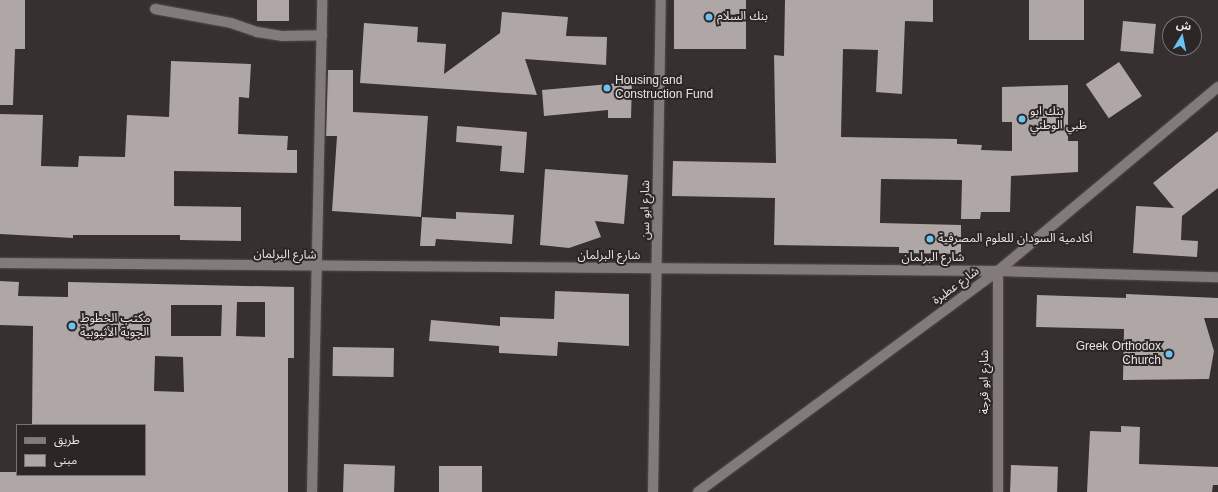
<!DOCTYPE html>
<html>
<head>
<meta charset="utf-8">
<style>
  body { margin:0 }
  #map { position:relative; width:1218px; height:492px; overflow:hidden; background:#363030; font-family:Arial,"Noto Sans Arabic",sans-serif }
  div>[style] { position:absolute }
  .building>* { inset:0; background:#aea7a6; transform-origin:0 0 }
  .roads { filter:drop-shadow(0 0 1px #534d4d) drop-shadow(0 0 1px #534d4d) }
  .minor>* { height:10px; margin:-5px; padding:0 5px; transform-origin:5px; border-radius:5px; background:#837b7b }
  .dots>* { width:11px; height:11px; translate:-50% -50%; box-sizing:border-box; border:2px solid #2c2626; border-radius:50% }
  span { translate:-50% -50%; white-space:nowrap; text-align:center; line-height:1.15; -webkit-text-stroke:4px #2c2626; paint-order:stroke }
  .poi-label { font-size:12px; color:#e9e5e5 }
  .left { translate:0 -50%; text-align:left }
  .right { translate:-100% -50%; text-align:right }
  .street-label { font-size:12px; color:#e9e5e5 }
  .legend { position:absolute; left:16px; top:424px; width:130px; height:52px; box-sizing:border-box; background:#2c2626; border:1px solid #787272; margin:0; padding:5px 7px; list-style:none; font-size:12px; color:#e9e5e5 }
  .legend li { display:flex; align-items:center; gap:8px; height:20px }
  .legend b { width:20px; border:1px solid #787272 }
  .north { position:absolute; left:1162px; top:16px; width:40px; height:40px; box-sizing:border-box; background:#2c2626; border:1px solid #787272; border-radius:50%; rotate:10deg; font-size:11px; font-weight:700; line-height:16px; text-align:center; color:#e9e5e5 }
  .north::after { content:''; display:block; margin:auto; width:14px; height:18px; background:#69c3f1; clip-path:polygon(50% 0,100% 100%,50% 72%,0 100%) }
</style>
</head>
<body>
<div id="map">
  <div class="building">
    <i style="clip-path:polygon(0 0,25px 0,25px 49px,15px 49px,13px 105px,0 105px)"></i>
    <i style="left:257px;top:0;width:32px;height:21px"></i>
    <i style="left:674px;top:0;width:72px;height:49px"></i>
    <i style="clip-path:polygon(785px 0,933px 0,933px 22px,905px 21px,902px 94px,876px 92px,878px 50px,843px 49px,841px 137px,957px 139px,957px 144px,982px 145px,981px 150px,1012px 151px,1012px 122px,1002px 122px,1002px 87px,1068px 85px,1068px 141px,1078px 141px,1078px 172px,1011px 176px,1010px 212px,981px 212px,980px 219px,961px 219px,962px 180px,881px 179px,880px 223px,961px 225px,961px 254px,899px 253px,899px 247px,774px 245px,775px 198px,672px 196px,673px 161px,776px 163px,774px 55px,784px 56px)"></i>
    <i style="left:1029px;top:0;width:55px;height:40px"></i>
    <i style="clip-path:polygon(502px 12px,568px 17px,566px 36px,607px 37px,606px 65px,525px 59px,537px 95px,360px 83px,364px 23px,418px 27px,417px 42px,446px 44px,444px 74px,500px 33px)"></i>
    <i style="left:1123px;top:21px;width:33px;height:30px;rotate:5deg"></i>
    <i style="clip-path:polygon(171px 61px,251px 64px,249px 98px,239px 97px,238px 134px,288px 136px,287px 150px,297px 150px,297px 173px,174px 171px,174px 206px,241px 207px,241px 241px,180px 240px,180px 235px,73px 235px,73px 238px,0 234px,0 114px,43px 115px,41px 166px,78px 167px,79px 156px,125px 157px,127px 115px,169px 117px)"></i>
    <i style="left:1119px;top:62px;width:41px;height:40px;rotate:56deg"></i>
    <i style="clip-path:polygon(328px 70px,353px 70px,353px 112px,428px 116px,421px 217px,332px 211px,337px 136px,326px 136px)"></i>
    <i style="clip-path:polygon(632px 82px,631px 118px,608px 118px,608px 110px,544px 116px,542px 90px)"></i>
    <i style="clip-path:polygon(457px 126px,527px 132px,524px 173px,500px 171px,502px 146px,456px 142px)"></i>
    <i style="clip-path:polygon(1218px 131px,1218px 188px,1182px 216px,1181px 240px,1198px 241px,1197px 257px,1133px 253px,1136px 206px,1174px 208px,1153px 183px)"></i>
    <i style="clip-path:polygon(545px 169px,628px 175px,624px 224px,595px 221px,601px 237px,569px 248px,540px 245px)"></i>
    <i style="clip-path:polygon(456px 212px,514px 215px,512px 244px,436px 239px,435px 246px,420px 246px,422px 217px,456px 219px)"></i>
    <i style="clip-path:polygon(evenodd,0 281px,19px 282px,18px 296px,68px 297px,68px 282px,294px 287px,294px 358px,288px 358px,288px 492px,0 492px,0 472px,17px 472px,17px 475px,145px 475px,145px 425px,32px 425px,33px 326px,0 325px,0 281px,237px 302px,265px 302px,265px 337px,236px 336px,237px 302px,0 281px,171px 305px,222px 305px,221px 336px,171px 336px,171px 305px,0 281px,155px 356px,183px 357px,184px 392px,154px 391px,155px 356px)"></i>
    <i style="clip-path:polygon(555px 291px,629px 294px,629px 346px,558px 342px,557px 356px,499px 353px,499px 346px,429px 341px,431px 320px,500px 326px,500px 317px,554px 319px)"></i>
    <i style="clip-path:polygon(1126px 294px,1218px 298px,1218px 318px,1204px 318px,1214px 351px,1209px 379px,1123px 380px,1124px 329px,1036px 327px,1037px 295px,1126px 298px)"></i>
    <i style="left:333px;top:347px;width:61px;height:29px;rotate:1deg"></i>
    <i style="clip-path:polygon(1121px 426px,1140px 427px,1139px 464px,1218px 467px,1218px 485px,1213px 485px,1212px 492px,1087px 492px,1090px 431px,1121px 432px)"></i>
    <i style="left:344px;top:464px;width:51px;height:28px;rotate:2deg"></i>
    <i style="left:1011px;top:465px;width:47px;height:27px;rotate:2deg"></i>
    <i style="left:439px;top:466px;width:43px;height:26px"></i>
  </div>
  <div class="roads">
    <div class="minor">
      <i style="left:155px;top:9px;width:77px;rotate:10.4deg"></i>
      <i style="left:231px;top:23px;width:28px;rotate:19deg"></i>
      <i style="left:257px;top:32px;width:26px;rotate:9deg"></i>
      <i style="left:283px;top:36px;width:39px;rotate:-1deg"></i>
      <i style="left:0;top:263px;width:998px;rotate:0.46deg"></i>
      <i style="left:998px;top:271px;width:220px;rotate:1.6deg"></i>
      <i style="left:312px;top:492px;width:492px;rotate:-88.8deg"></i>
      <i style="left:653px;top:492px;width:492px;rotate:-89.1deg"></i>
      <i style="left:698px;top:492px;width:373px;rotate:-36.4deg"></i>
      <i style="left:998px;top:271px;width:287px;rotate:-39.9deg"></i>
      <i style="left:998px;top:492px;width:221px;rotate:-90deg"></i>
    </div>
  </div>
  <div class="dots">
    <i style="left:709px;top:17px;background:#69c3f1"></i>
    <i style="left:607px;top:88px;background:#69c3f1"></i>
    <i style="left:1022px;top:119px;background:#69c3f1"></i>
    <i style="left:930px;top:239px;background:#69c3f1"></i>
    <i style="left:72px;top:326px;background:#69c3f1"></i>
    <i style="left:1169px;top:354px;background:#69c3f1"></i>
  </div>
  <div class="poi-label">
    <span class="left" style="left:717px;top:17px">بنك السلام</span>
    <span class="left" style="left:615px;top:88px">Housing and<br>Construction Fund</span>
    <span class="left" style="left:1030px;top:119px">بنك ابو<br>ظبي الوطني</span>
    <span class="left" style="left:938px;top:239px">أكادمية السودان للعلوم المصرفية</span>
    <span class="left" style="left:80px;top:326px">مكتب الخطوط<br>الجوية الأثيوبية</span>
    <span class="right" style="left:1161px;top:354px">Greek Orthodox<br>Church</span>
  </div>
  <div class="street-label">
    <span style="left:646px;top:210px;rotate:-90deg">شارع ابو سن</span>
    <span style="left:285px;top:255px;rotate:1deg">شارع البرلمان</span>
    <span style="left:609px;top:256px">شارع البرلمان</span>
    <span style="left:933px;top:258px">شارع البرلمان</span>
    <span style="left:956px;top:286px;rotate:-36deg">شارع عطبرة</span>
    <span style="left:985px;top:382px;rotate:-90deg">شارع ابو قرجة</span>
  </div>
  <ul class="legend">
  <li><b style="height:5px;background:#837b7b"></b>طريق</li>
  <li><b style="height:11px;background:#aea7a6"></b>مبنى</li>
  </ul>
  <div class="north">ش</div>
</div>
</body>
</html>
